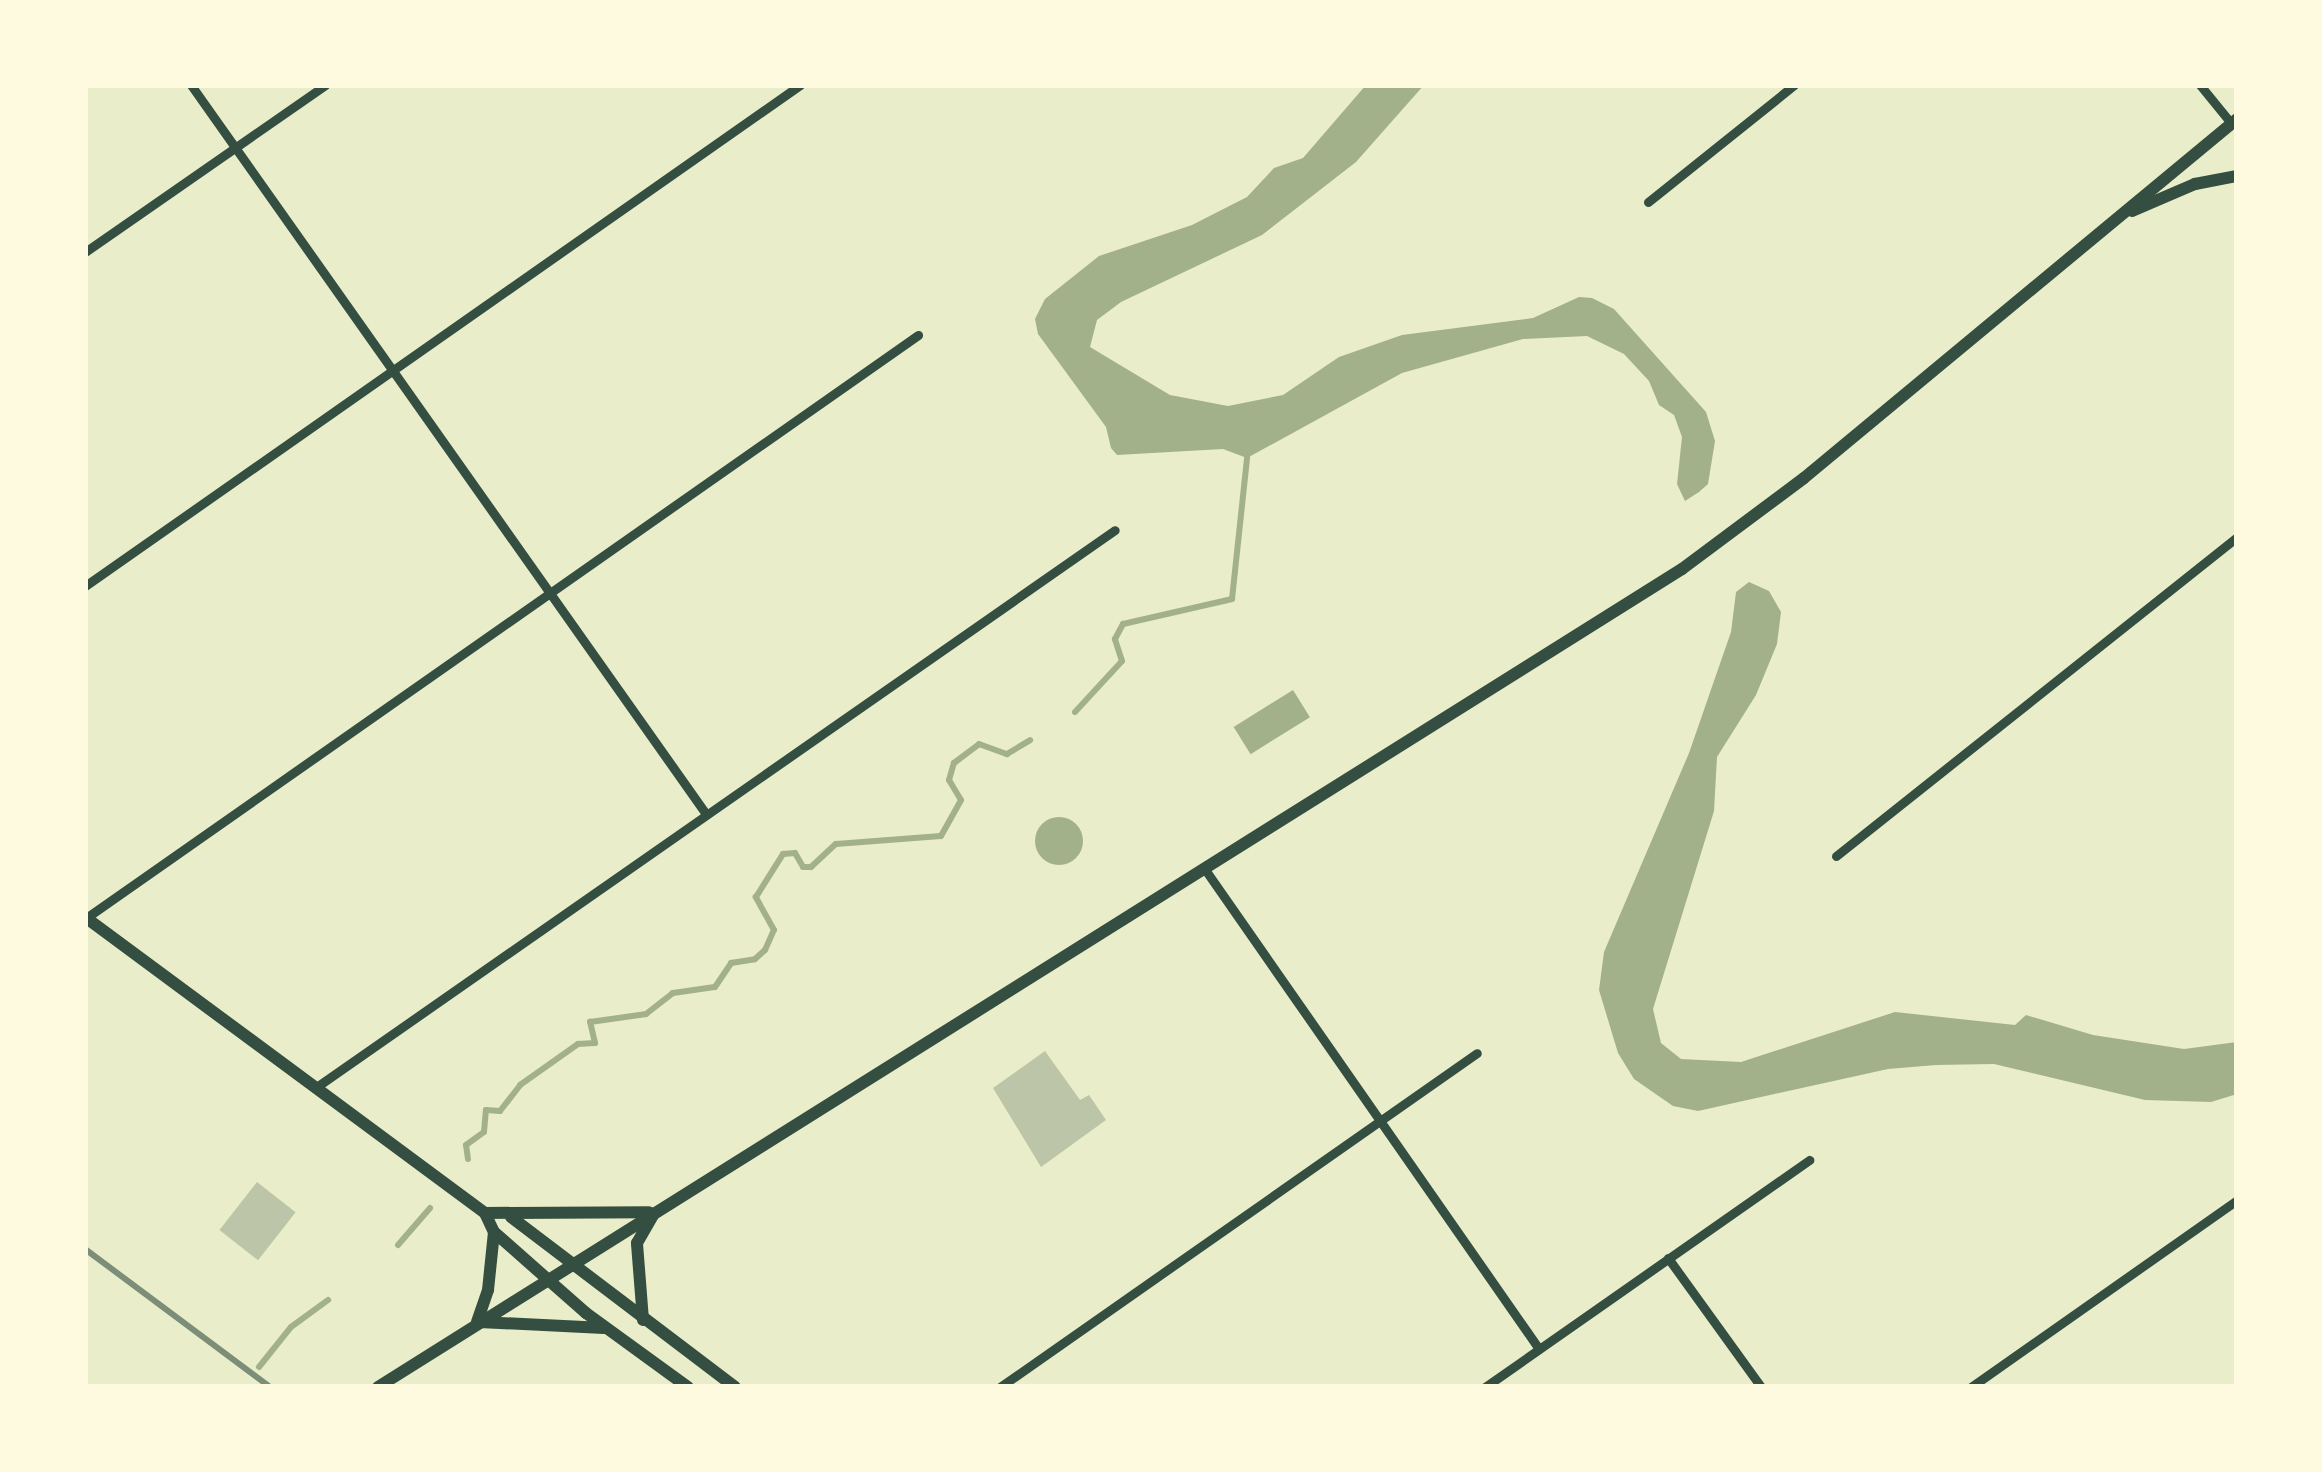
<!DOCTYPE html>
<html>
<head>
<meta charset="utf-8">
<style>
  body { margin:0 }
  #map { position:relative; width:2322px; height:1472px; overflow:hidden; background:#e9edc9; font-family:Raleway,sans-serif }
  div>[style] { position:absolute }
  .water>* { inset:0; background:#a3b18a; transform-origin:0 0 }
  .round { border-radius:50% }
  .stream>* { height:6px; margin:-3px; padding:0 3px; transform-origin:3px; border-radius:3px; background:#a3b18a }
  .building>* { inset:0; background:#bcc5a7; transform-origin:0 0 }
  .minor>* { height:9px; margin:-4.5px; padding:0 4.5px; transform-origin:4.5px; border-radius:4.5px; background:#344e41 }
  .secondary>* { height:12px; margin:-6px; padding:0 6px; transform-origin:6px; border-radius:6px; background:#344e41 }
  .rail>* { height:6px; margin:-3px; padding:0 3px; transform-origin:3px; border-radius:3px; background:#7c8e77 }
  span { translate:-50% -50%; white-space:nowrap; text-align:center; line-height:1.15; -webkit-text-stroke:9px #fefae0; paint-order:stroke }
  .frame { position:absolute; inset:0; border:88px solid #fefae0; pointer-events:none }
</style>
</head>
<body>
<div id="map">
  <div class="water">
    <i style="clip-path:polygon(1366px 85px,1424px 85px,1356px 162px,1262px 235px,1121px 302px,1097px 320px,1090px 347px,1170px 395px,1228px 406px,1283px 395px,1339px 357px,1402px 335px,1533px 318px,1579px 297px,1592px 298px,1614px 309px,1706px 412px,1715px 441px,1708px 484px,1699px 492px,1685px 501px,1677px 484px,1682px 437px,1674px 415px,1659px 405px,1649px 381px,1624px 354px,1587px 336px,1523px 339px,1402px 373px,1247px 458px,1223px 449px,1117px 455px,1111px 448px,1106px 427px,1038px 334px,1035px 319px,1045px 299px,1099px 256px,1192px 225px,1247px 197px,1274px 168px,1303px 158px)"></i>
    <i style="clip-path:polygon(1749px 582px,1769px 591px,1781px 612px,1777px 644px,1756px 695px,1717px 757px,1714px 811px,1653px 1009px,1661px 1043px,1681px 1059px,1741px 1062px,1895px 1012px,2015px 1025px,2026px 1015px,2093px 1035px,2184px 1049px,2237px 1042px,2237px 1094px,2211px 1102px,2145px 1100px,1994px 1064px,1936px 1065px,1888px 1069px,1698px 1111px,1673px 1106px,1634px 1079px,1618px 1053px,1599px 990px,1604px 952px,1689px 753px,1731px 632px,1736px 592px)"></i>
    <i style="left:1293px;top:690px;width:32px;height:70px;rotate:58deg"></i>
    <i class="round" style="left:1035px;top:817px;width:48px;height:48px"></i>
  </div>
  <div class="stream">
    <i style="left:1075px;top:712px;width:69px;rotate:-47.3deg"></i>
    <i style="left:1122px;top:661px;width:23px;rotate:-108deg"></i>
    <i style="left:1115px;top:639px;width:17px;rotate:-62deg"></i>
    <i style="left:1123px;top:624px;width:112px;rotate:-12.9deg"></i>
    <i style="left:1232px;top:599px;width:142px;rotate:-83.9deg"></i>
    <i style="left:468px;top:1159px;width:14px;rotate:-98deg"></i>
    <i style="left:466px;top:1145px;width:22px;rotate:-36deg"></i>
    <i style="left:484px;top:1132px;width:22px;rotate:-85deg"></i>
    <i style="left:486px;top:1110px;width:14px;rotate:4deg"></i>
    <i style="left:500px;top:1111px;width:33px;rotate:-52deg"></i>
    <i style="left:520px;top:1085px;width:71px;rotate:-35.3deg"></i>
    <i style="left:578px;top:1044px;width:17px;rotate:-3deg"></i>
    <i style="left:595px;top:1043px;width:22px;rotate:-103deg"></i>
    <i style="left:590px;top:1022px;width:57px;rotate:-8.1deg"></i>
    <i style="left:646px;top:1014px;width:34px;rotate:-38deg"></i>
    <i style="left:673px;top:993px;width:42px;rotate:-8.1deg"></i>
    <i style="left:715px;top:987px;width:29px;rotate:-56deg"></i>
    <i style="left:731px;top:963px;width:24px;rotate:-9deg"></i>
    <i style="left:755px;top:959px;width:13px;rotate:-42deg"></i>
    <i style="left:765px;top:950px;width:22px;rotate:-66deg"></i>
    <i style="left:774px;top:930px;width:38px;rotate:-119deg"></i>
    <i style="left:756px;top:897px;width:51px;rotate:-57.9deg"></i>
    <i style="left:783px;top:854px;width:12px;rotate:-5deg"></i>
    <i style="left:795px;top:853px;width:16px;rotate:60deg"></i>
    <i style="left:803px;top:867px;width:8px"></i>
    <i style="left:811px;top:867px;width:34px;rotate:-43deg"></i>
    <i style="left:836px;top:844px;width:105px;rotate:-4.4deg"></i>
    <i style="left:941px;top:836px;width:41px;rotate:-60.9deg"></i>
    <i style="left:961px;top:800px;width:23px;rotate:-121deg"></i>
    <i style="left:949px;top:780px;width:18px;rotate:-74deg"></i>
    <i style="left:954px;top:763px;width:31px;rotate:-37deg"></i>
    <i style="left:979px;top:744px;width:30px;rotate:20deg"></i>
    <i style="left:1007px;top:754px;width:27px;rotate:-31deg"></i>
    <i style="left:398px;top:1245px;width:49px;rotate:-49.1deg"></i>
    <i style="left:259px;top:1367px;width:51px;rotate:-51.3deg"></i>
    <i style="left:291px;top:1327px;width:46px;rotate:-36.1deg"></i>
  </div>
  <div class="building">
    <i style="clip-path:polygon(1045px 1051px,1080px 1100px,1089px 1095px,1106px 1120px,1041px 1167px,993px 1088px)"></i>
    <i style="left:257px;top:1182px;width:49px;height:61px;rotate:38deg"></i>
  </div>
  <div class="minor">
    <i style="left:191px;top:85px;width:893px;rotate:54.76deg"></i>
    <i style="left:2200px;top:85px;width:49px;rotate:50.8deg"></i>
    <i style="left:1648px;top:202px;width:187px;rotate:-38.7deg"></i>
    <i style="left:85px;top:252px;width:292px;rotate:-34.8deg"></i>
    <i style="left:85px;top:586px;width:873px;rotate:-35.02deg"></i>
    <i style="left:1836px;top:856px;width:512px;rotate:-38.5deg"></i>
    <i style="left:1204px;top:868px;width:586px;rotate:55.14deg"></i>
    <i style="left:86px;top:918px;width:1016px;rotate:-35.02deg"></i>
    <i style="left:315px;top:1088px;width:975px;rotate:-34.9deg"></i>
    <i style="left:1668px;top:1258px;width:159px;rotate:54.2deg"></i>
    <i style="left:1000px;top:1387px;width:582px;rotate:-35deg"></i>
    <i style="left:1485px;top:1387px;width:396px;rotate:-35deg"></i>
    <i style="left:1971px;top:1387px;width:325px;rotate:-35.1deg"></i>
  </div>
  <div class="secondary">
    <i style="left:2132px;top:211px;width:69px;rotate:-23.2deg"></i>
    <i style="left:2195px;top:184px;width:43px;rotate:-10.8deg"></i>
    <i style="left:85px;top:917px;width:498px;rotate:36.5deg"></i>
    <i style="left:485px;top:1213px;width:164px;rotate:-0.3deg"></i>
    <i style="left:485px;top:1213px;width:21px;rotate:65deg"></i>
    <i style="left:494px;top:1232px;width:123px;rotate:41.4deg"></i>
    <i style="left:586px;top:1313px;width:126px;rotate:36deg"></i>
    <i style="left:511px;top:1217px;width:281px;rotate:37.2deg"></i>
    <i style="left:643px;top:1320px;width:77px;rotate:-94.5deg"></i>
    <i style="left:637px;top:1243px;width:34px;rotate:-60deg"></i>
    <i style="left:477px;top:1322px;width:34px;rotate:-71deg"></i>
    <i style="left:488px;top:1290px;width:58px;rotate:-84.1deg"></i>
    <i style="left:479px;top:1322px;width:125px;rotate:2.7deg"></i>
    <i style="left:378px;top:1387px;width:1539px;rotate:-32.1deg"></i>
    <i style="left:1682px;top:569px;width:152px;rotate:-36.7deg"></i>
    <i style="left:1804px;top:478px;width:562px;rotate:-39.66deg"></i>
  </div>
  <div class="rail">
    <i style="left:85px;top:1249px;width:231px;rotate:36.7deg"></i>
  </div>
  <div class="frame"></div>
</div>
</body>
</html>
